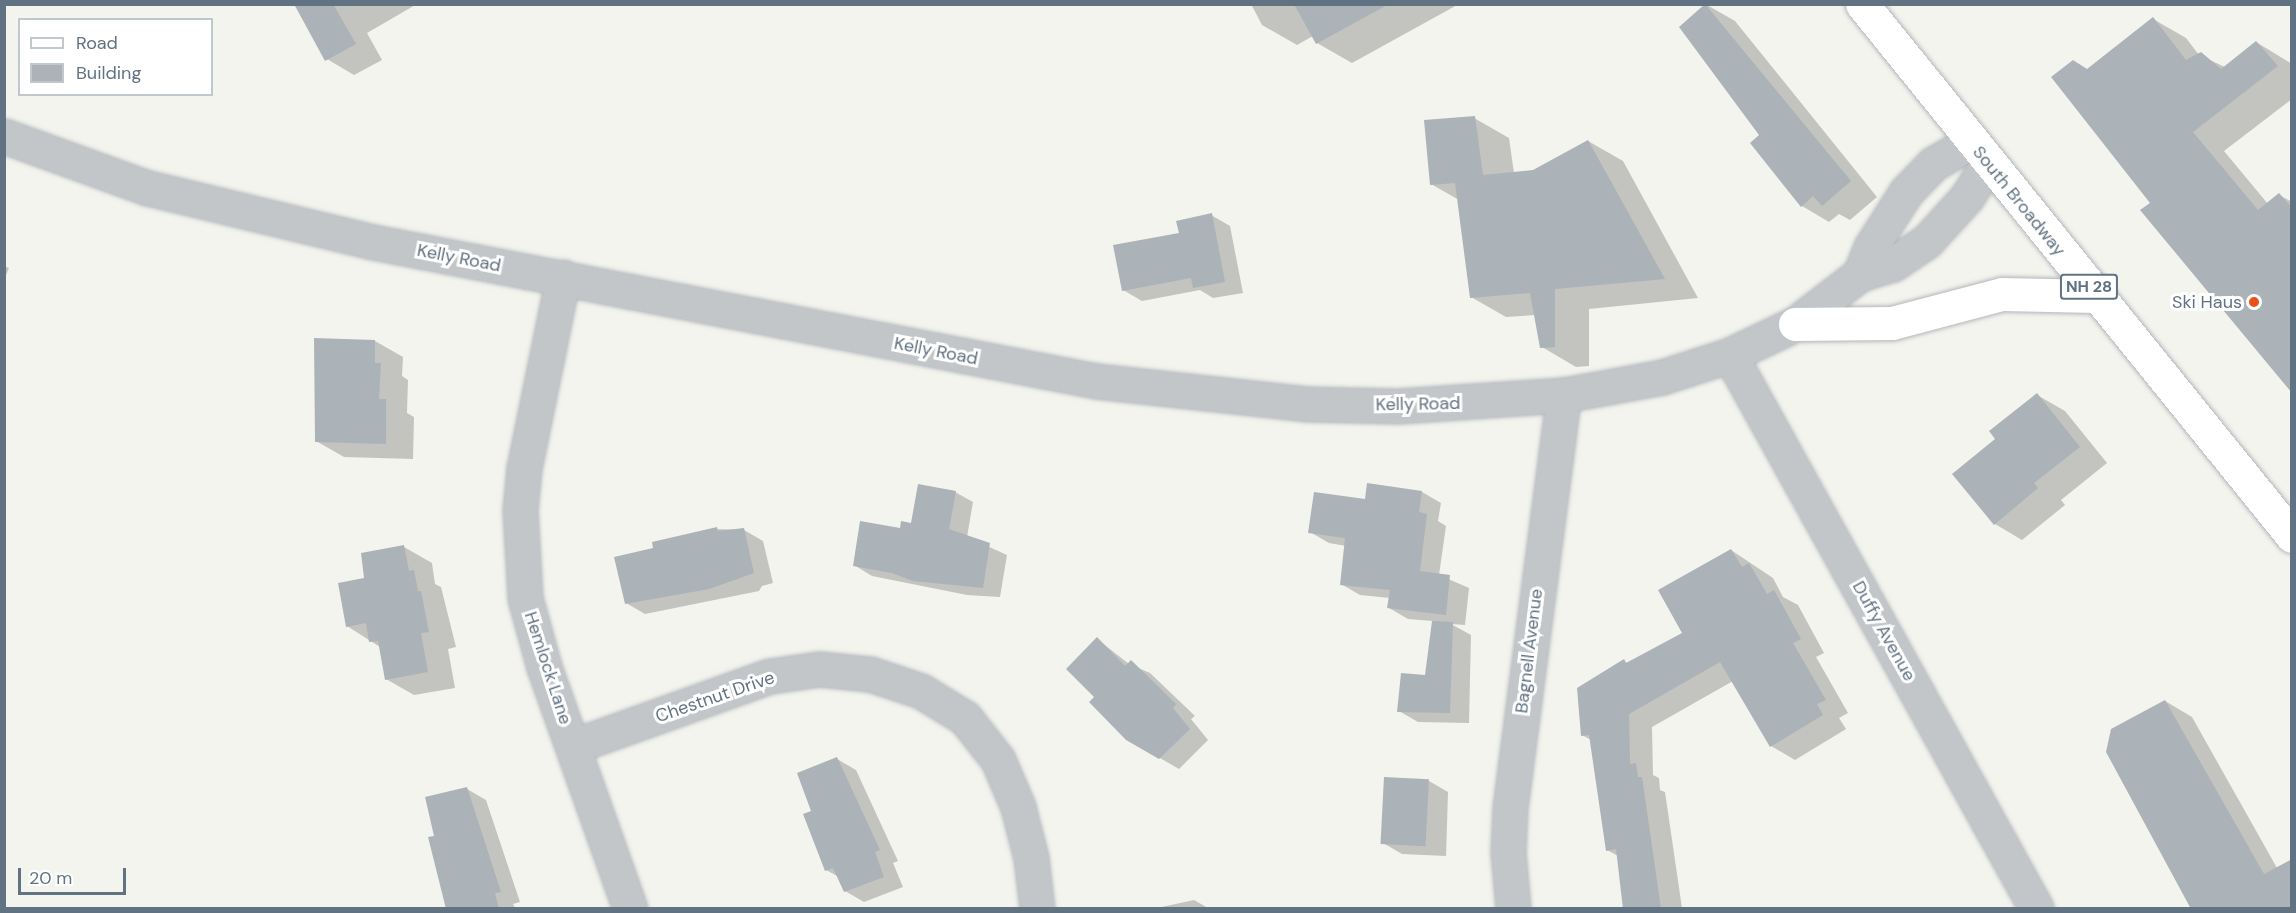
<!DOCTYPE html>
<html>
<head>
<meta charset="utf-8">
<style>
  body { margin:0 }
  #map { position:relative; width:2296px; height:913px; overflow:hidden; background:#f4f4ef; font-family:"DM Sans",sans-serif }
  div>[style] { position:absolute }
  .shadow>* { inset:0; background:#0003 }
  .building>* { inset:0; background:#abb2b8; transform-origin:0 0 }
  .roads { filter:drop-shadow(0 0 2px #b3b7bb) drop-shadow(0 0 2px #b3b7bb) }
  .minor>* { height:33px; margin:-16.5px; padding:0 16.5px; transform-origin:16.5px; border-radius:16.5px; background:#c3c6c9 }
  .major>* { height:33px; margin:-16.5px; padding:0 16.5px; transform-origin:16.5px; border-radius:16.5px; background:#fff }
  .dots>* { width:16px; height:16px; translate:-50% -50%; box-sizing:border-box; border:3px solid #fff; border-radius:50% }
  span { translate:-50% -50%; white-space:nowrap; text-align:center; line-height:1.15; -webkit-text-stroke:6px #fff; paint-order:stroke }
  .shield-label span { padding:2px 4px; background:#fff; border:2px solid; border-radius:4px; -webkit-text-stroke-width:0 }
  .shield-label { font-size:16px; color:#617282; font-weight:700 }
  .street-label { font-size:18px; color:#617282 }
  .poi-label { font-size:18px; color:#617282 }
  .right { translate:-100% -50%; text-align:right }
  .frame { position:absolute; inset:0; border:6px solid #617282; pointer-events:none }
  .legend { position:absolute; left:18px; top:18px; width:195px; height:78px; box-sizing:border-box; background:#fff; border:2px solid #c0c7cd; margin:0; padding:8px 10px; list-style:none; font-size:18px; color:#617282 }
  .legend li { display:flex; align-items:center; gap:12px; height:30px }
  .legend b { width:30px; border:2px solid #c0c7cd }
  .scale { position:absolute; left:18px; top:868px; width:108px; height:27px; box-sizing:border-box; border:3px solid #617282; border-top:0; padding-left:8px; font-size:18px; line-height:21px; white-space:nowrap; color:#617282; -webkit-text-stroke:4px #fff; paint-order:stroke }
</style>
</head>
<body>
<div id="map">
  <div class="shadow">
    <i style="clip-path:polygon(295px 4px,417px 4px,367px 33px,382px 60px,354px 75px,327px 59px)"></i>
    <i style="clip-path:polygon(1251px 4px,1459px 4px,1352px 63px,1317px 43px,1313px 36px,1297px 45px,1262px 25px)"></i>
    <i style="clip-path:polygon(1707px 5px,1735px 21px,1877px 197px,1850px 220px,1839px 214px,1829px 222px,1802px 206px,1761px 135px,1681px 28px)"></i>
    <i style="clip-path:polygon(2153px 19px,2186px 38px,2199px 55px,2225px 67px,2256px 42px,2292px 64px,2292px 99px,2224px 151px,2268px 204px,2279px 195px,2292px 202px,2292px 391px,2152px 203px,2088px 70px)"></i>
    <i style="clip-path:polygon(1474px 118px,1509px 138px,1514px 173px,1533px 172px,1588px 141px,1623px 161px,1698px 298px,1589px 309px,1589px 366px,1576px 367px,1542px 347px,1536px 315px,1506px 317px,1471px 297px,1459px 200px,1431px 184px)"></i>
    <i style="clip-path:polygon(1211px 215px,1230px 226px,1243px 293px,1213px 298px,1200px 290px,1142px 301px,1123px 290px,1180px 234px)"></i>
    <i style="clip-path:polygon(4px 266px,9px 268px,4px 280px)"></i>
    <i style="clip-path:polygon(375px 341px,403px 357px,402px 376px,408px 380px,407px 413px,414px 417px,413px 459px,344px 457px,316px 441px)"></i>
    <i style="clip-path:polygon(2037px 395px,2065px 411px,2107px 463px,2061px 500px,2065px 505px,2022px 540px,1995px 524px,1997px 439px)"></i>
    <i style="clip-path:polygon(955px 492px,973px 502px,967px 537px,1007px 555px,1000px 597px,967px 595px,872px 576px,854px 565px)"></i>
    <i style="clip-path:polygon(1422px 492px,1441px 503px,1438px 521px,1446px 526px,1439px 575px,1469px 588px,1465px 625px,1451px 624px,1471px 635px,1469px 723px,1418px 722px,1399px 711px,1426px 677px,1433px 621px,1408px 619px,1389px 608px,1390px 598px,1360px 595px,1341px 584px,1346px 546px,1329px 543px,1310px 532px,1366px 501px)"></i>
    <i style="clip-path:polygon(716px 529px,744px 530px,763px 541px,773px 583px,762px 586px,759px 591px,645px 614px,626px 603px,655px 549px)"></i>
    <i style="clip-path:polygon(404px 547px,432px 563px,435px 584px,441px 587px,456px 647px,448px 649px,455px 688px,414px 695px,386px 679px,380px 647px,347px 626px,365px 579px)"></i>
    <i style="clip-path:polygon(1731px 550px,1773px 578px,1783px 597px,1798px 605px,1824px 653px,1816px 657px,1848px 713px,1839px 718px,1846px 729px,1795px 760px,1771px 746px,1733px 681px,1652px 727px,1653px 775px,1659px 778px,1660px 790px,1665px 792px,1682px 908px,1624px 908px,1618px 856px,1607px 850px,1591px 740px,1582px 735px,1624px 661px,1629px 664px,1684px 633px)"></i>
    <i style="clip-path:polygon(1097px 639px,1129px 664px,1150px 673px,1195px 716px,1191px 719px,1208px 740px,1179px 769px,1127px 739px,1096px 697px)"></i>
    <i style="clip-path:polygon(2165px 701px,2192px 717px,2277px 868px,2193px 908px)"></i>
    <i style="clip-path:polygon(837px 759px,856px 770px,898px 861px,893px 863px,903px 887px,864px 902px,845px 891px,839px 877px,826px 870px)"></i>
    <i style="clip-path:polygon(1429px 781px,1448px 792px,1446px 856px,1402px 854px,1383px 843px)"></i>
    <i style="clip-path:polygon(467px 789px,486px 800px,520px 902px,513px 904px,515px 908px,452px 908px,436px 837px)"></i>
    <i style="clip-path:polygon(1194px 900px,1208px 908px,1157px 908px)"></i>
  </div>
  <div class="building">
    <i style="clip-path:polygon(294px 4px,333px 4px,356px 44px,325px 61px)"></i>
    <i style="clip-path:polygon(1294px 4px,1389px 4px,1316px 44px)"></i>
    <i style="clip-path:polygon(1705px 4px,1851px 181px,1822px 206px,1813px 196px,1801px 207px,1750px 143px,1759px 135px,1679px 27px)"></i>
    <i style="clip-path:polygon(2153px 17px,2186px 60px,2201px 52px,2221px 69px,2256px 41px,2278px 66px,2193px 132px,2258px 210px,2279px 193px,2292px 208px,2292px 393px,2140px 210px,2150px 203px,2051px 77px,2073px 60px,2087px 69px)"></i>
    <i style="clip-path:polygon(1475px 116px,1483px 175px,1533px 170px,1588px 140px,1665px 279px,1555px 289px,1555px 347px,1540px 348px,1530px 293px,1470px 298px,1455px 183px,1430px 185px,1424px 120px)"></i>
    <i style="clip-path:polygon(1212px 213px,1225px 282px,1193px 288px,1191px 278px,1122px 291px,1113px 245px,1179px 233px,1176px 221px)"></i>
    <i style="clip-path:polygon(314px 338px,375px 340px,375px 363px,381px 363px,379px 399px,386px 399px,386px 444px,315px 442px)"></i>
    <i style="clip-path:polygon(2037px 393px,2080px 447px,2034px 483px,2038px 488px,1994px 525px,1952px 474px,1995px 439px,1989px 431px)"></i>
    <i style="clip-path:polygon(1367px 483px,1422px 491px,1419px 512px,1427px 514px,1420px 571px,1450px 575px,1446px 615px,1387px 608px,1390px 590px,1340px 585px,1345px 538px,1308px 533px,1314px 492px,1365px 499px)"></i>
    <i style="clip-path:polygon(918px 484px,956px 491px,949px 529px,990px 543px,983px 588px,913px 581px,892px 573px,853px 566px,860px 521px,900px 528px,901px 521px,911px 523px)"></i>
    <i style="clip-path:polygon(717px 527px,718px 531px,744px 528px,754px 573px,709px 589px,625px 604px,614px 557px,653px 548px,652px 542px)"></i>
    <i style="clip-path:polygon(404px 545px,409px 571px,414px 570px,418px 591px,421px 591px,429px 632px,421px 633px,428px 672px,385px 680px,378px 641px,369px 642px,366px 623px,346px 627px,338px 583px,364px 578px,361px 553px)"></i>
    <i style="clip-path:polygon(1731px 549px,1742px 567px,1749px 563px,1767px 594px,1774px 590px,1801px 639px,1793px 643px,1826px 700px,1817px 704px,1823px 715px,1770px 747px,1720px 662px,1629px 714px,1630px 764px,1636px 763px,1638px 777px,1642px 777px,1661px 909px,1623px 909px,1616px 849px,1606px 851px,1589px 735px,1581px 736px,1577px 688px,1624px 659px,1626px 663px,1682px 633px,1658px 590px)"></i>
    <i style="clip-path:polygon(1432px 621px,1453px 622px,1450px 713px,1397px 712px,1401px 673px,1425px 675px)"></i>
    <i style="clip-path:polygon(1097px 637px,1125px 666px,1131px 660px,1176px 704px,1173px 708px,1190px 729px,1159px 759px,1126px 740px,1089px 702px,1094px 697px,1066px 669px)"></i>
    <i style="clip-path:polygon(2165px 700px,2264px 874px,2292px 859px,2292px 909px,2191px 909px,2106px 752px,2111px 729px)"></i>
    <i style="clip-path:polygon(837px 757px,880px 850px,875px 852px,884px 877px,844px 892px,833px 868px,825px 871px,803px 814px,811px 811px,797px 773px)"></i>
    <i style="left:1384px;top:777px;width:45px;height:67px;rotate:3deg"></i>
    <i style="clip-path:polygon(467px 787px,501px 892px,495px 893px,499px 909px,446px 909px,428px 837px,434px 836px,425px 797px)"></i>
  </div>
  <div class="roads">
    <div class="minor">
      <i style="left:4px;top:136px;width:153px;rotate:19.9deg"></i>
      <i style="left:148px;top:188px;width:231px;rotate:13.5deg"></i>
      <i style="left:373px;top:242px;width:736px;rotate:10.88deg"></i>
      <i style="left:1096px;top:381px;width:212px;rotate:6.2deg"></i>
      <i style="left:1307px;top:404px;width:91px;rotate:1.3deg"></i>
      <i style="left:1398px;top:406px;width:166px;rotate:-3.8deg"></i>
      <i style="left:1564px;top:395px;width:100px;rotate:-10.4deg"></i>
      <i style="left:1662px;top:377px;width:71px;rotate:-17.9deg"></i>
      <i style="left:1730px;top:355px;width:72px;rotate:-25.5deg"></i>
      <i style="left:1795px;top:324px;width:82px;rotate:-37.6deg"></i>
      <i style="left:1860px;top:274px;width:34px;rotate:-17deg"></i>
      <i style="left:1893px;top:264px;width:41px;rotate:-34.1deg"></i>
      <i style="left:1927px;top:241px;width:59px;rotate:-47.7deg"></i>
      <i style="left:1967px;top:197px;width:39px;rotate:-58deg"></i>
      <i style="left:1860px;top:274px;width:29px;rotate:-68deg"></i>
      <i style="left:1871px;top:247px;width:65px;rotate:-57.5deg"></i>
      <i style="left:1906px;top:192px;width:39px;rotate:-46deg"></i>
      <i style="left:1933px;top:164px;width:44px;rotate:-30.1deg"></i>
      <i style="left:563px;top:277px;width:195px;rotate:101.5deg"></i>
      <i style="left:524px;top:468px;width:42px;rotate:95.4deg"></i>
      <i style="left:520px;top:510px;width:88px;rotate:86.7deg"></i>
      <i style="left:525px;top:598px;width:72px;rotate:74.6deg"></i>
      <i style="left:544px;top:667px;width:256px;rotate:70.4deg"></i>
      <i style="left:1730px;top:355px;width:632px;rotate:61.04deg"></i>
      <i style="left:574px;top:746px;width:208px;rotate:-19.7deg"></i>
      <i style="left:770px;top:676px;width:49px;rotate:-8.1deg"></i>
      <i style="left:819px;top:669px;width:51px;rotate:5.6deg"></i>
      <i style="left:870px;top:674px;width:54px;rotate:18.4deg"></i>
      <i style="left:921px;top:691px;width:52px;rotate:31.5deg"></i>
      <i style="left:965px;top:718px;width:53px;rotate:51.8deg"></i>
      <i style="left:998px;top:760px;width:51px;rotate:66.9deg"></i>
      <i style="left:1018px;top:807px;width:53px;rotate:75.7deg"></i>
      <i style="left:1031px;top:858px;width:50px;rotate:83.2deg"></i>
      <i style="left:1513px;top:908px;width:56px;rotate:-95.1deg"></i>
      <i style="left:1508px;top:852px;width:44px;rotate:-87.4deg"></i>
      <i style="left:1510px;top:808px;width:417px;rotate:-82.6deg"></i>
    </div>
    <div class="major">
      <i style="left:1862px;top:4px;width:684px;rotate:51.05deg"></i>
      <i style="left:1795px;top:324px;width:97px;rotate:-0.6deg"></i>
      <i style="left:1892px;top:323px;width:114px;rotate:-14.8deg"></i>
      <i style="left:2002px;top:294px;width:94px;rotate:1.2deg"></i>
    </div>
  </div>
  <div class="dots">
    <i style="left:2254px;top:302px;background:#ea5019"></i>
  </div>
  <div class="shield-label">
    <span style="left:2089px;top:287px">NH 28</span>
  </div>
  <div class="street-label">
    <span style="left:2019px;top:201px;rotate:51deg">South Broadway</span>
    <span style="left:459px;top:258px;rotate:11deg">Kelly Road</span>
    <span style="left:936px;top:351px;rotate:11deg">Kelly Road</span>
    <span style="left:1418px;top:404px;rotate:-1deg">Kelly Road</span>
    <span style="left:1884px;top:631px;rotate:61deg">Duffy Avenue</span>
    <span style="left:1529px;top:651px;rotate:-83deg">Bagnell Avenue</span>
    <span style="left:548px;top:668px;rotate:72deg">Hemlock Lane</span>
    <span style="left:715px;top:697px;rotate:-19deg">Chestnut Drive</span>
  </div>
  <div class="poi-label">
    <span class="right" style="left:2242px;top:302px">Ski Haus</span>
  </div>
  <div class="frame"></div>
  <ul class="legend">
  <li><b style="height:8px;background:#fff"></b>Road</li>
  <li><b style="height:16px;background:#abb2b8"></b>Building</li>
  </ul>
  <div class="scale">20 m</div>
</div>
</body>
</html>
